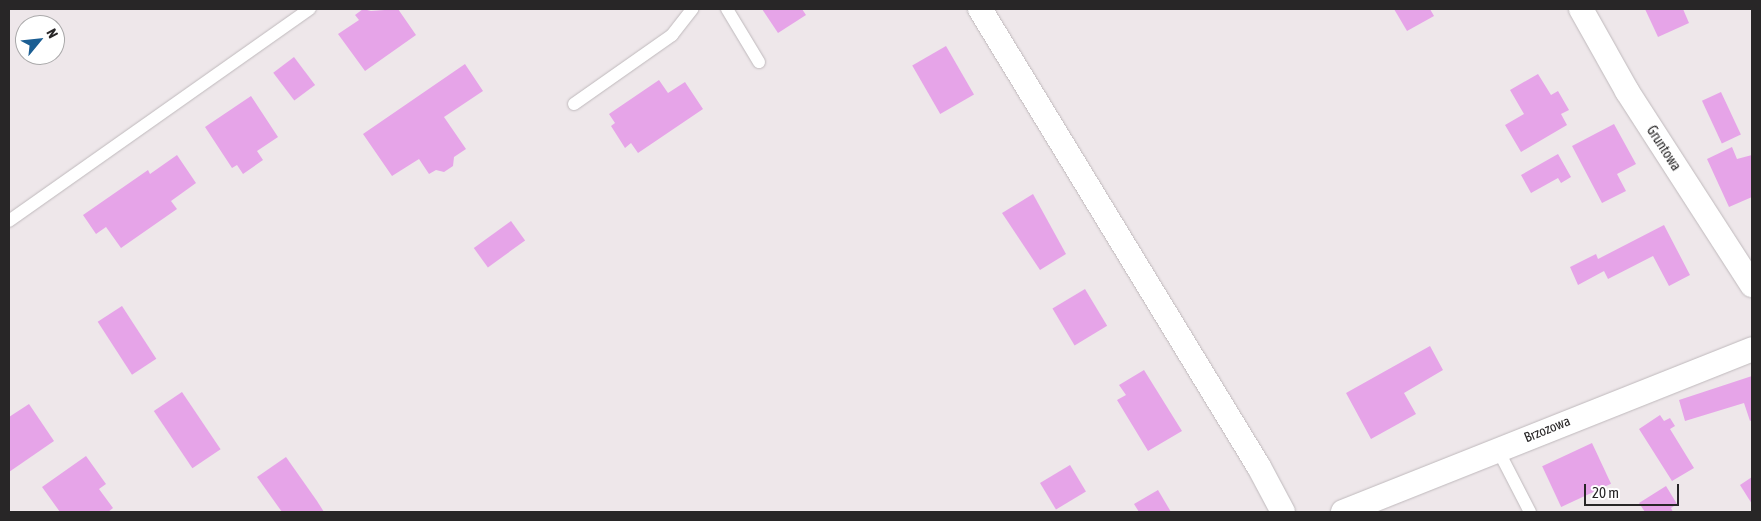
<!DOCTYPE html>
<html>
<head>
<meta charset="utf-8">
<style>
  body { margin:0 }
  #map { position:relative; width:1761px; height:521px; overflow:hidden; background:#eee7ea; font-family:"Asap Condensed",sans-serif }
  div>[style] { position:absolute }
  .building>* { inset:0; background:#e6a4e8; transform-origin:0 0 }
  .roads { filter:drop-shadow(0 0 1px #bfb9bc) drop-shadow(0 0 1px #bfb9bc) }
  .service>* { height:12px; margin:-6px; padding:0 6px; transform-origin:6px; border-radius:6px; background:#fff }
  .minor>* { height:24px; margin:-12px; padding:0 12px; transform-origin:12px; border-radius:12px; background:#fff }
  span { translate:-50% -50%; white-space:nowrap; text-align:center; line-height:1.15; -webkit-text-stroke:5px #fff; paint-order:stroke }
  .street-label { font-size:14px; color:#282627 }
  .frame { position:absolute; inset:0; border:10px solid #282627; pointer-events:none }
  .north { position:absolute; left:15px; top:15px; width:50px; height:50px; box-sizing:border-box; background:#fff; border:1px solid #a9a8a9; border-radius:50%; rotate:62deg; font-size:14px; font-weight:700; line-height:20px; text-align:center; color:#282627 }
  .north::after { content:''; display:block; margin:auto; width:18px; height:22px; background:#1b5e93; clip-path:polygon(50% 0,100% 100%,50% 72%,0 100%) }
  .scale { position:absolute; left:1584px; top:484px; width:95px; height:22px; box-sizing:border-box; border:2px solid #282627; border-top:0; padding-left:6px; font-size:15px; line-height:18px; white-space:nowrap; color:#282627; -webkit-text-stroke:4px #fff; paint-order:stroke }
</style>
</head>
<body>
<div id="map">
  <div class="building">
    <i style="clip-path:polygon(363px 9px,371px 11px,398px 9px,416px 35px,365px 71px,338px 34px,359px 20px,355px 15px)"></i>
    <i style="clip-path:polygon(762px 9px,802px 9px,806px 15px,778px 33px)"></i>
    <i style="clip-path:polygon(1394px 9px,1430px 9px,1434px 16px,1407px 31px)"></i>
    <i style="clip-path:polygon(1645px 9px,1683px 9px,1689px 23px,1658px 37px)"></i>
    <i style="left:946px;top:46px;width:56px;height:39px;rotate:60deg"></i>
    <i style="left:294px;top:57px;width:35px;height:26px;rotate:53deg"></i>
    <i style="clip-path:polygon(465px 64px,483px 91px,444px 117px,466px 149px,454px 157px,453px 166px,444px 172px,436px 170px,429px 174px,419px 159px,392px 176px,363px 134px)"></i>
    <i style="clip-path:polygon(1538px 74px,1551px 95px,1558px 91px,1569px 110px,1561px 114px,1567px 125px,1521px 152px,1505px 125px,1524px 114px,1510px 90px)"></i>
    <i style="clip-path:polygon(659px 80px,668px 93px,685px 82px,703px 109px,638px 153px,631px 143px,625px 148px,611px 126px,615px 123px,609px 114px)"></i>
    <i style="left:1721px;top:92px;width:47px;height:21px;rotate:65deg"></i>
    <i style="clip-path:polygon(251px 96px,278px 137px,257px 151px,263px 160px,243px 174px,237px 165px,232px 168px,205px 127px)"></i>
    <i style="clip-path:polygon(1614px 124px,1636px 164px,1617px 174px,1626px 191px,1602px 203px,1572px 146px)"></i>
    <i style="clip-path:polygon(1732px 147px,1737px 159px,1752px 155px,1752px 197px,1729px 207px,1707px 159px)"></i>
    <i style="clip-path:polygon(1558px 154px,1571px 177px,1561px 183px,1558px 178px,1531px 193px,1521px 175px)"></i>
    <i style="clip-path:polygon(177px 155px,196px 183px,171px 201px,177px 209px,121px 248px,106px 227px,96px 234px,83px 215px,148px 170px,150px 174px)"></i>
    <i style="clip-path:polygon(1033px 194px,1066px 254px,1040px 270px,1002px 213px)"></i>
    <i style="left:511px;top:221px;width:24px;height:46px;rotate:54deg"></i>
    <i style="clip-path:polygon(1664px 225px,1690px 275px,1669px 286px,1653px 256px,1608px 279px,1604px 271px,1578px 285px,1570px 267px,1596px 254px,1598px 259px)"></i>
    <i style="left:1085px;top:289px;width:43px;height:38px;rotate:59deg"></i>
    <i style="left:122px;top:306px;width:63px;height:29px;rotate:57deg"></i>
    <i style="clip-path:polygon(1430px 346px,1443px 370px,1404px 393px,1416px 414px,1371px 439px,1346px 393px)"></i>
    <i style="clip-path:polygon(1144px 370px,1182px 431px,1148px 451px,1117px 400px,1126px 395px,1119px 385px)"></i>
    <i style="clip-path:polygon(1752px 376px,1752px 420px,1750px 421px,1744px 403px,1685px 421px,1679px 400px)"></i>
    <i style="left:182px;top:392px;width:69px;height:34px;rotate:56deg"></i>
    <i style="clip-path:polygon(29px 404px,54px 441px,9px 472px,9px 417px)"></i>
    <i style="clip-path:polygon(1660px 415px,1664px 421px,1670px 418px,1675px 426px,1670px 429px,1694px 468px,1672px 481px,1639px 429px)"></i>
    <i style="left:1592px;top:443px;width:45px;height:55px;rotate:65deg"></i>
    <i style="clip-path:polygon(86px 456px,106px 484px,99px 489px,113px 508px,108px 512px,60px 512px,42px 487px)"></i>
    <i style="clip-path:polygon(286px 457px,317px 501px,324px 512px,282px 512px,257px 477px)"></i>
    <i style="left:1070px;top:465px;width:31px;height:35px;rotate:59deg"></i>
    <i style="clip-path:polygon(1752px 477px,1752px 504px,1740px 485px)"></i>
    <i style="clip-path:polygon(1666px 486px,1677px 504px,1671px 508px,1673px 512px,1645px 512px,1639px 503px)"></i>
    <i style="clip-path:polygon(1158px 490px,1171px 512px,1139px 512px,1134px 504px)"></i>
  </div>
  <div class="roads">
    <div class="service">
      <i style="left:727px;top:9px;width:62px;rotate:58.9deg"></i>
      <i style="left:574px;top:104px;width:120px;rotate:-35.1deg"></i>
      <i style="left:672px;top:35px;width:33px;rotate:-52deg"></i>
      <i style="left:9px;top:221px;width:368px;rotate:-35.2deg"></i>
      <i style="left:1498px;top:450px;width:70px;rotate:62.7deg"></i>
    </div>
    <div class="minor">
      <i style="left:980px;top:9px;width:536px;rotate:58.65deg"></i>
      <i style="left:1259px;top:467px;width:51px;rotate:61.9deg"></i>
      <i style="left:1581px;top:9px;width:94px;rotate:60.7deg"></i>
      <i style="left:1627px;top:91px;width:231px;rotate:57.2deg"></i>
      <i style="left:1343px;top:512px;width:440px;rotate:-21.7deg"></i>
    </div>
  </div>
  <div class="street-label">
    <span style="left:1664px;top:148px;rotate:57deg">Gruntowa</span>
    <span style="left:1547px;top:429px;rotate:-22deg">Brzozowa</span>
  </div>
  <div class="frame"></div>
  <div class="north">N</div>
  <div class="scale">20 m</div>
</div>
</body>
</html>
